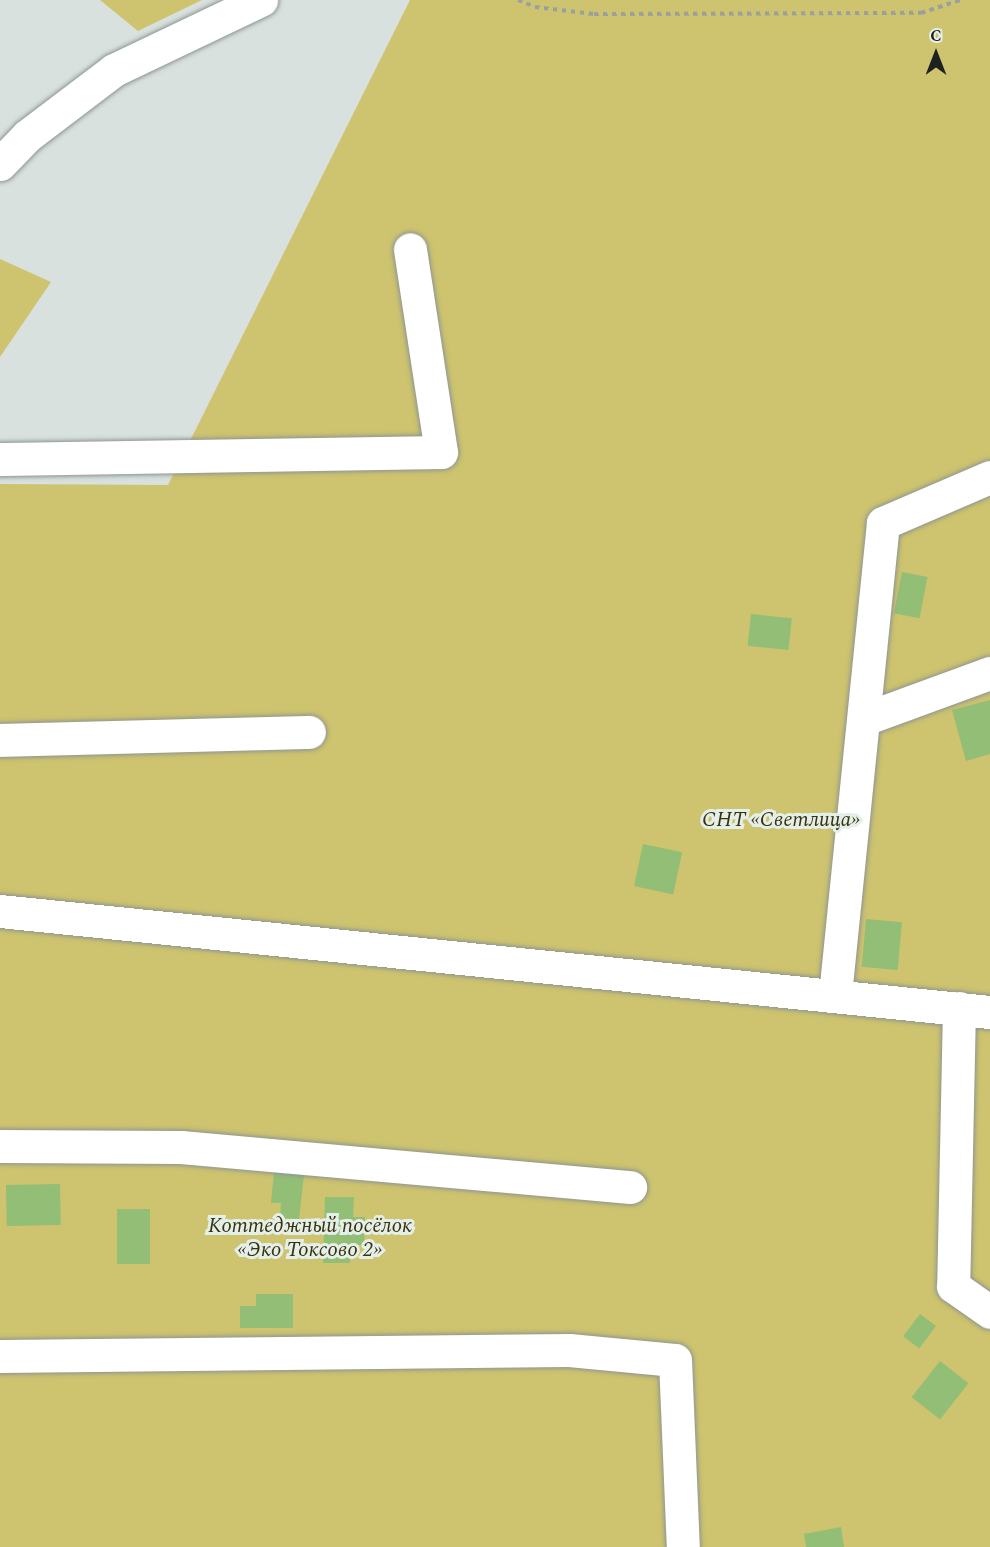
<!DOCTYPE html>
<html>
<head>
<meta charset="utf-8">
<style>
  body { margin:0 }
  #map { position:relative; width:990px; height:1547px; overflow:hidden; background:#d8e1dd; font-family:Spectral,serif }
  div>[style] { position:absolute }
  .green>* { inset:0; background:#cec36e }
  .building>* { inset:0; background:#92be76; transform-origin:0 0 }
  .path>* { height:4px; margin-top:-2px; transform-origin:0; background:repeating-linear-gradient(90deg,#99a09d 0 4.5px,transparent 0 9px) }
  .roads { filter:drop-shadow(0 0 2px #8d9692) drop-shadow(0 0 2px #8d9692) }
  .minor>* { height:33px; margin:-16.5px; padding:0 16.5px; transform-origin:16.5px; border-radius:16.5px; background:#fff }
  span { translate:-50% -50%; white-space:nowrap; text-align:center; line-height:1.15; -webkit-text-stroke:6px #e5efea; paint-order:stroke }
  .park-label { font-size:21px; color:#38330d; font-style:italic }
  .north { position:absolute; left:906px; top:24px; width:60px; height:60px; -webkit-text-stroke:4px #e5efea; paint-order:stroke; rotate:0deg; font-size:16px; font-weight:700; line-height:24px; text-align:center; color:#1e2120 }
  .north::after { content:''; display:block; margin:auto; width:21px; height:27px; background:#1e2120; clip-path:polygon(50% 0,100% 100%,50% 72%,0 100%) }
</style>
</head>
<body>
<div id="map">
  <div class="green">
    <i style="clip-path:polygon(100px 0,202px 0,138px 31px)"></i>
    <i style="clip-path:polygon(410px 0,990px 0,990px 1547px,0 1547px,0 484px,168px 485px)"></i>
    <i style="clip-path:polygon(0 259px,51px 282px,0 357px)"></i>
  </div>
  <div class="building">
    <i style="left:902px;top:572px;width:26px;height:42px;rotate:11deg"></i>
    <i style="left:751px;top:614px;width:41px;height:32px;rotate:6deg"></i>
    <i style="clip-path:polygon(990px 700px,990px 754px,966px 761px,952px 710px)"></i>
    <i style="left:643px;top:844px;width:40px;height:43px;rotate:12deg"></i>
    <i style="left:866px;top:919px;width:36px;height:48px;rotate:5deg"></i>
    <i style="clip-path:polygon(274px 1172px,304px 1175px,299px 1219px,280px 1218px,281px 1203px,271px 1203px)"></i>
    <i style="left:60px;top:1184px;width:41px;height:54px;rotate:89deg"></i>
    <i style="clip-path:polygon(325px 1197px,354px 1197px,353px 1217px,365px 1217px,364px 1245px,350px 1245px,350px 1263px,323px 1263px)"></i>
    <i style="left:117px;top:1209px;width:33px;height:55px"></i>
    <i style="clip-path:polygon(256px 1294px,293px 1294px,293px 1328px,240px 1328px,240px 1306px,256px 1306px)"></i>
    <i style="left:920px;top:1314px;width:20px;height:28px;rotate:37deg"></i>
    <i style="left:940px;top:1361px;width:36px;height:46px;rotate:38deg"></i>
    <i style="clip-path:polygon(841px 1527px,844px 1547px,806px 1547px,804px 1534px)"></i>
  </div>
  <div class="path">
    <i style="left:518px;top:0;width:18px;rotate:22deg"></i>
    <i style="left:535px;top:7px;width:59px;rotate:6.8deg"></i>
    <i style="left:594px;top:14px;width:327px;rotate:-0.2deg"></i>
    <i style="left:921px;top:13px;width:41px;rotate:-18.4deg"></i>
  </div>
  <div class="roads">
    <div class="minor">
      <i style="left:0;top:164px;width:39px;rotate:-46deg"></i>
      <i style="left:27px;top:136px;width:109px;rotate:-37.2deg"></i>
      <i style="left:114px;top:70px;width:163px;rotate:-25.5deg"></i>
      <i style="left:0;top:459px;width:441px;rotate:-0.9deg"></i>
      <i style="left:441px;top:452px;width:205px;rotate:-98.7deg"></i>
      <i style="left:864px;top:719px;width:134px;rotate:-20.1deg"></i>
      <i style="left:0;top:740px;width:309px;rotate:-1.5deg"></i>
      <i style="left:0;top:911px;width:995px;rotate:5.83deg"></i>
      <i style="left:835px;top:995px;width:474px;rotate:-84.2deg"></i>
      <i style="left:883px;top:523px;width:116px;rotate:-23.3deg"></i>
      <i style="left:959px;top:1008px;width:278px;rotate:91.2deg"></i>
      <i style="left:953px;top:1286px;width:45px;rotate:35.1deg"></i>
      <i style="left:0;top:1146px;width:181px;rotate:0.3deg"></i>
      <i style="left:181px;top:1147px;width:451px;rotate:5.1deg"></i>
      <i style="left:0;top:1356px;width:569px;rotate:-0.6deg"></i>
      <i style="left:569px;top:1350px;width:106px;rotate:5.4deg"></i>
      <i style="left:675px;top:1360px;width:187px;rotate:87.6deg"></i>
    </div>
  </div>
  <div class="park-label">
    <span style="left:781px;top:820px">СНТ «Светлица»</span>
    <span style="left:310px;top:1238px">Коттеджный посёлок<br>«Эко Токсово 2»</span>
  </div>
  <div class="north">С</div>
</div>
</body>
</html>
